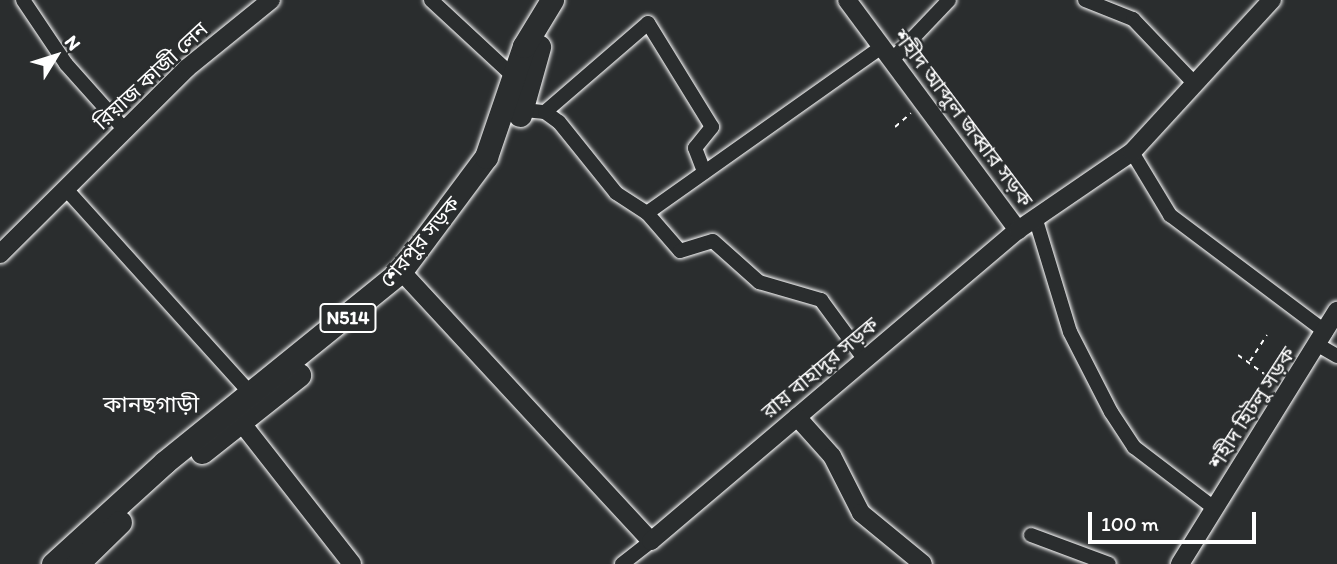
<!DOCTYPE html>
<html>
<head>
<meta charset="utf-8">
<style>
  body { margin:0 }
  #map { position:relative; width:1337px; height:564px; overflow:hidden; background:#2a2d2e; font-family:Itim,"Noto Sans Bengali",sans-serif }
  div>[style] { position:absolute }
  .path>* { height:2px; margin-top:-1px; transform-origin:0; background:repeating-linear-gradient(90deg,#fff 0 5px,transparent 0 10px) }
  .roads { filter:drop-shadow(0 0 2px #fff) drop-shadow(0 0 2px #fff) }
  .minor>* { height:14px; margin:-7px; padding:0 7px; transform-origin:7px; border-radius:7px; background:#2a2d2e }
  .tertiary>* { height:18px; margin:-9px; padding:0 9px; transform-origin:9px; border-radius:9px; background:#2a2d2e }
  .trunk>* { height:23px; margin:-11.5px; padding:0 11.5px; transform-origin:11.5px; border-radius:11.5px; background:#2a2d2e }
  span { translate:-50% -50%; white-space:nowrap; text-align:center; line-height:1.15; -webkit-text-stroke:5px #2a2d2e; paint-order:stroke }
  .shield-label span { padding:2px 5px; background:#2a2d2e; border:2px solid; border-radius:5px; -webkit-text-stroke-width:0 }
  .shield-label { font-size:19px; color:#fff; font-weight:700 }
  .street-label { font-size:21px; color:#fff }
  .neighbourhood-label { font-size:23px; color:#fff }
  .north { position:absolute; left:21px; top:21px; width:70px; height:70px; -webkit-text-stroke:5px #2a2d2e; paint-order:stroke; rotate:52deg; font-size:19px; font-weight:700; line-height:28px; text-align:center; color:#fff }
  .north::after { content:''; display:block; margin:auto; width:24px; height:32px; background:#fff; clip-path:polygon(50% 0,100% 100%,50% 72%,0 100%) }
  .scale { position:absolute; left:1088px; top:512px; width:168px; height:32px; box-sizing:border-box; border:4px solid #fff; border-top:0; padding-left:9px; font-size:21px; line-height:24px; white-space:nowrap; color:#fff; -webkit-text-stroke:5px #2a2d2e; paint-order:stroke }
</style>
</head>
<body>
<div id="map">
  <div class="path">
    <i style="left:895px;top:127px;width:21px;rotate:-41deg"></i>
    <i style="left:1238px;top:355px;width:44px;rotate:35.8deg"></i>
    <i style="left:1250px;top:361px;width:31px;rotate:-57deg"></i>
  </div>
  <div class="roads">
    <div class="minor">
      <i style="left:23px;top:0;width:77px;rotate:56.1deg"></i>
      <i style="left:66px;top:64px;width:90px;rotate:48.2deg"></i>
      <i style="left:431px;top:0;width:112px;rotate:42.8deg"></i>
      <i style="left:1085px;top:0;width:52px;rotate:21.6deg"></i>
      <i style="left:1133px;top:19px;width:91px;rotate:46.3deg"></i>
      <i style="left:891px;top:61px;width:84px;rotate:-46.4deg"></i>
      <i style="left:515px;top:109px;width:30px;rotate:6deg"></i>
      <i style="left:545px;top:112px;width:17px;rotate:36deg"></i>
      <i style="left:559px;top:122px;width:91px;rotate:51.2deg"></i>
      <i style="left:616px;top:193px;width:37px;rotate:33deg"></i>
      <i style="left:647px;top:213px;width:50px;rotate:49deg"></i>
      <i style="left:680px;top:251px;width:34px;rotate:-17deg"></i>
      <i style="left:713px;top:241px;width:62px;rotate:41.7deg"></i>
      <i style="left:759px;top:282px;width:65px;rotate:16.2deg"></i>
      <i style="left:821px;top:300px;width:74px;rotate:53.7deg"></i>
      <i style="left:545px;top:112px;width:136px;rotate:-40.8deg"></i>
      <i style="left:648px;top:23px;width:122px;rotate:58.4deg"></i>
      <i style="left:712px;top:127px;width:27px;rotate:129deg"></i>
      <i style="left:695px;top:148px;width:26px;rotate:69deg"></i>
      <i style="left:1132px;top:152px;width:74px;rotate:58.9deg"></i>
      <i style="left:1170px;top:215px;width:195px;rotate:36.9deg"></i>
      <i style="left:65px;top:188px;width:276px;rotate:47.9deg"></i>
      <i style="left:647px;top:213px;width:286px;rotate:-35.3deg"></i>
      <i style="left:1035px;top:217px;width:120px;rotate:73.1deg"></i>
      <i style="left:1070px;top:332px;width:90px;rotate:62.9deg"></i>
      <i style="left:1111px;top:412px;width:42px;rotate:56.7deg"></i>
      <i style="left:1134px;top:447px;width:101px;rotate:37.3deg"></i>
      <i style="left:1318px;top:345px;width:22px;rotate:30deg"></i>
      <i style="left:1031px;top:535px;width:83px;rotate:20.4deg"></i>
      <i style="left:622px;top:564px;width:37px;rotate:-38deg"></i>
    </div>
    <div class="tertiary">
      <i style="left:847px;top:0;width:287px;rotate:53.4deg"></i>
      <i style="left:0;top:254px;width:264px;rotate:-44.8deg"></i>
      <i style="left:187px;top:68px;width:108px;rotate:-39deg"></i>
      <i style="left:401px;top:271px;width:368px;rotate:47.2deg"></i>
      <i style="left:651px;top:541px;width:481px;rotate:-40.3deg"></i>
      <i style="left:1018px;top:230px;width:138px;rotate:-34.4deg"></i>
      <i style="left:1132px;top:152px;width:207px;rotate:-47.4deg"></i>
      <i style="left:233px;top:412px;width:193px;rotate:51.9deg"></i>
      <i style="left:797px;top:417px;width:52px;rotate:48.1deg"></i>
      <i style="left:832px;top:456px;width:64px;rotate:63deg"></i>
      <i style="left:861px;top:513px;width:80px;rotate:39.4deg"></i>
      <i style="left:1180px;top:564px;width:298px;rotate:-58.2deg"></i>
    </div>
    <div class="trunk">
      <i style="left:520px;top:115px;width:71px;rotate:-74.4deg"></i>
      <i style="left:202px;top:452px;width:124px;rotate:-38.4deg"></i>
      <i style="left:53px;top:564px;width:151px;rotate:-42.3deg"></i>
      <i style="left:165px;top:462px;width:304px;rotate:-39deg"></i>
      <i style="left:401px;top:271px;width:142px;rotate:-53.3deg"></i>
      <i style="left:486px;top:157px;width:117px;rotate:-71.1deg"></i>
      <i style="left:524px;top:46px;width:54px;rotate:-58.7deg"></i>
      <i style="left:77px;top:564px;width:60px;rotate:-44.3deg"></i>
    </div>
  </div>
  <div class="shield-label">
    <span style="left:348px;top:318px">N514</span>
  </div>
  <div class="street-label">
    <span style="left:151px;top:76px;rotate:-43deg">রিয়াজ কাজী লেন</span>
    <span style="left:963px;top:118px;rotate:53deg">শহীদ আব্দুল জব্বার সড়ক</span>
    <span style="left:420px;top:242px;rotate:-50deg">শেরপুর সড়ক</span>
    <span style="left:820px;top:368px;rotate:-40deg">রায় বাহাদুর সড়ক</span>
    <span style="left:1252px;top:408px;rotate:-57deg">শহীদ হিটলু সড়ক</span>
  </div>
  <div class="neighbourhood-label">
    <span style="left:151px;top:404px">কানছগাড়ী</span>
  </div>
  <div class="north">N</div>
  <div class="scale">100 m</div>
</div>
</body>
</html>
